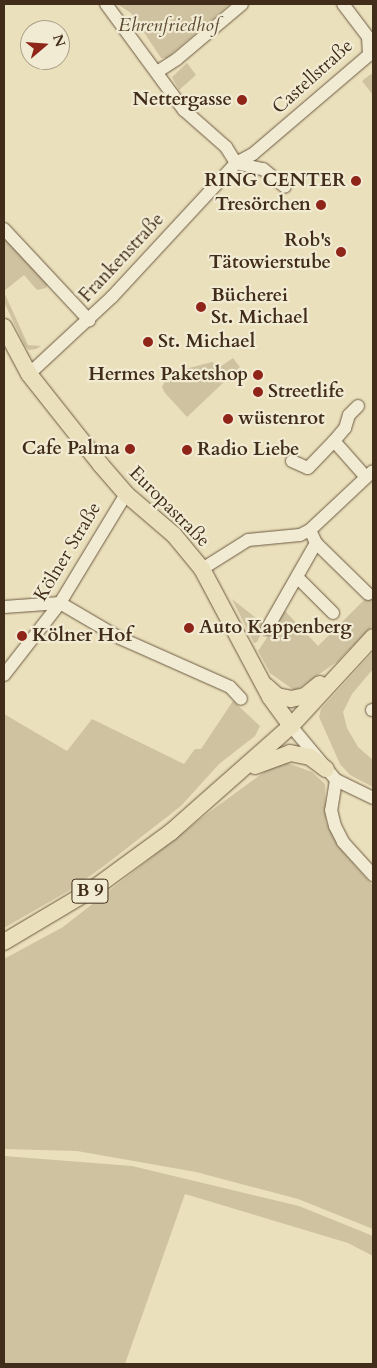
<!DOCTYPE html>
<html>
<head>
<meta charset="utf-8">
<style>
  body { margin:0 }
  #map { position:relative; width:377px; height:1368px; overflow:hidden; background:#ebe0bc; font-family:Cardo,serif }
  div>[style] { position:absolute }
  .green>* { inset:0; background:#cec2a0 }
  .roads { filter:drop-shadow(0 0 1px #6c5a42) drop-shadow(0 0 1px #6c5a42) }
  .minor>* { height:12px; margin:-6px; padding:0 6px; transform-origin:6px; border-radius:6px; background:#f2ebd3 }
  .major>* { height:16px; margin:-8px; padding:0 8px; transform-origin:8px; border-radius:8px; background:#ebe0bc }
  .dots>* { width:14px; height:14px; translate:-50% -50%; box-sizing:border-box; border:2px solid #f2ebd3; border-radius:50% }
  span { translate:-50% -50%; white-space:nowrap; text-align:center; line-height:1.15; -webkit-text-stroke:4.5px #f2ebd3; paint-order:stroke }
  .shield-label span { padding:1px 4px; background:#f2ebd3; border:1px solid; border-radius:4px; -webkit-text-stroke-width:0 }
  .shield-label { font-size:18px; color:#412d19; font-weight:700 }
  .park-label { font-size:19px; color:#5d4b34; font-style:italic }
  .street-label { font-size:19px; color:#412d19 }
  .poi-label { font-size:19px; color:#412d19; font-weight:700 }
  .right { translate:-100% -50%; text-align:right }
  .left { translate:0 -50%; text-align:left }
  .frame { position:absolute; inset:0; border:5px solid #412d19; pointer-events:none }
  .north { position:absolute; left:20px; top:20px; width:50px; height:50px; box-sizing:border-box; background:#f2ebd3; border:1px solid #ab9f89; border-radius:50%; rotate:72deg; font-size:14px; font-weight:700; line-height:20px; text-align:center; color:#412d19 }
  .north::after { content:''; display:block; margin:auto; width:18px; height:22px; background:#8f2418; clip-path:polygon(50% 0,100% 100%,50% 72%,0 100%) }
</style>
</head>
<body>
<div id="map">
  <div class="green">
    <i style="clip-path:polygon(117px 4px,230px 4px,167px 58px,161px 58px,131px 13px)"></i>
    <i style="clip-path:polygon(187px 63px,196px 75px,179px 90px,172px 77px)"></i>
    <i style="clip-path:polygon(371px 74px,373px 76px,373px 95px,362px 81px)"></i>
    <i style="clip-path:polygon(4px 237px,48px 284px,46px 288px,37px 290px,24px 275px,4px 291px)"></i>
    <i style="clip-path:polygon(4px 292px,28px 345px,41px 346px,36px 349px,29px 350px,25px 346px,4px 302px)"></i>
    <i style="clip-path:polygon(233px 358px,240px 367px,187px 417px,165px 393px,162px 387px,167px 377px,174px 378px,185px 369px,212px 362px,220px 367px)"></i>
    <i style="clip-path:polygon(373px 591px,373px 625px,338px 661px,295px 691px,270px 673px,258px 651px,285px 611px,318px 646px)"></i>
    <i style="clip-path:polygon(232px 599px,265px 625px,257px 642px,254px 643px)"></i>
    <i style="clip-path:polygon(373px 652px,373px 669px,352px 694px,343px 712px,347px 728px,358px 747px,373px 760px,373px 787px,350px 775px,340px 764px,319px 717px,321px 709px)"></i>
    <i style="clip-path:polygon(233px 701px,260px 726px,255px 736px,219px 764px,181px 806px,104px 866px,70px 890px,4px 928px,4px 714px,67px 751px,92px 719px,184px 764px,195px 749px,201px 749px)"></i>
    <i style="clip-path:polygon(285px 762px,312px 772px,325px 784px,326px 822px,339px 847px,373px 886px,373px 1229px,298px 1199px,196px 1172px,77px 1151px,4px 1149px,4px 959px,63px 927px,208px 813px,267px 770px)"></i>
    <i style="clip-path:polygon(4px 1156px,132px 1166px,299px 1206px,373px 1236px,373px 1256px,348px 1243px,185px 1194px,125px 1364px,4px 1364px)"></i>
  </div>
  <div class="roads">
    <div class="minor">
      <i style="left:106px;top:4px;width:132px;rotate:53.7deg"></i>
      <i style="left:184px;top:110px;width:56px;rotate:41.4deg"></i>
      <i style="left:226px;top:147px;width:19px;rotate:58deg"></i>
      <i style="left:157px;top:72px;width:24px;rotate:-33deg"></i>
      <i style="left:177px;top:59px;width:85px;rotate:-40.2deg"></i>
      <i style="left:236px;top:163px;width:19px;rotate:-28deg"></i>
      <i style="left:253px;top:154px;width:153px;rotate:-40.5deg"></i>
      <i style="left:369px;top:55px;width:18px;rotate:-93deg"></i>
      <i style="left:368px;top:37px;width:41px;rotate:-127.1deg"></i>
      <i style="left:236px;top:163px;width:28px;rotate:13deg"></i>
      <i style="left:263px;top:169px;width:28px;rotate:39deg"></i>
      <i style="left:4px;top:229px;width:125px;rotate:47deg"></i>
      <i style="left:29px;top:374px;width:113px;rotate:-42.9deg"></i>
      <i style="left:112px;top:297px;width:183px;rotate:-47.2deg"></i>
      <i style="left:358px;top:406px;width:13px;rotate:135deg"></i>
      <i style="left:349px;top:415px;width:14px;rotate:107deg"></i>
      <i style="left:345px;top:428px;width:17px;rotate:130deg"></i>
      <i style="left:334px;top:441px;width:48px;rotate:48.4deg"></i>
      <i style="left:292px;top:461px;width:17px;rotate:24deg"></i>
      <i style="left:308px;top:468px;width:37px;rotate:-46deg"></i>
      <i style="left:316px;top:543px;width:73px;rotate:44.4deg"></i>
      <i style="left:202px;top:569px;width:54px;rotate:-32.2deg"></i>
      <i style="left:248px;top:540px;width:52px;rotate:-5.5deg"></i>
      <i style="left:300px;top:535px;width:11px;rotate:-27deg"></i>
      <i style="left:310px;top:530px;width:86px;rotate:-43.1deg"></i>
      <i style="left:297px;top:577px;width:51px;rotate:45deg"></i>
      <i style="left:4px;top:607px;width:56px;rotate:-4.1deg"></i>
      <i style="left:60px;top:603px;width:69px;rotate:30.3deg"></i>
      <i style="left:120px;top:638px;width:120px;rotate:24deg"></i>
      <i style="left:230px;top:687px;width:16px;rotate:47deg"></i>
      <i style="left:267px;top:629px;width:99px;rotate:-60.3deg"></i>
      <i style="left:316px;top:543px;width:14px;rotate:-115deg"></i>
      <i style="left:4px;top:675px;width:91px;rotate:-52.1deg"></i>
      <i style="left:60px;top:603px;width:127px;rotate:-58.8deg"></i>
      <i style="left:372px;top:710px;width:1px"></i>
      <i style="left:291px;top:726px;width:70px;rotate:50.2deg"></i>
      <i style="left:336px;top:780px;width:41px;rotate:25.9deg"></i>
      <i style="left:336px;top:780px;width:30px;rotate:99deg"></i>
      <i style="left:331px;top:810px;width:16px;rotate:76deg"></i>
      <i style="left:335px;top:826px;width:18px;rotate:63deg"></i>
      <i style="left:343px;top:842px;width:45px;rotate:47.7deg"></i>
    </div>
    <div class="major">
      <i style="left:4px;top:327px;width:53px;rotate:62deg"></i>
      <i style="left:29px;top:374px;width:116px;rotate:51.6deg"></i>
      <i style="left:101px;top:465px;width:38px;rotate:49deg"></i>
      <i style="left:126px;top:494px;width:63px;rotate:40.5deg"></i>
      <i style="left:174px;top:535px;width:44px;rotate:50.5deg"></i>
      <i style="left:202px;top:569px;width:145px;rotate:62deg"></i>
      <i style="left:270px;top:697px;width:36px;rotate:54deg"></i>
      <i style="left:266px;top:686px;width:15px;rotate:42deg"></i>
      <i style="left:277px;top:696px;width:14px;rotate:12deg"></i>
      <i style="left:291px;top:699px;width:14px;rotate:-12deg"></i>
      <i style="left:305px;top:696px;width:19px;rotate:-39deg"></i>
      <i style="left:255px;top:766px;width:37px;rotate:-20deg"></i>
      <i style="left:290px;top:753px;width:20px;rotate:11deg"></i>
      <i style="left:310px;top:757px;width:20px;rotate:37deg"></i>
      <i style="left:4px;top:942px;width:104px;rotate:-30.8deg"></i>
      <i style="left:93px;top:889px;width:97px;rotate:-36.2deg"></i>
      <i style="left:171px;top:832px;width:160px;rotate:-41.5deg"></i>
      <i style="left:291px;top:726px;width:121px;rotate:-47.3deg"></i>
    </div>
  </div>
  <div class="dots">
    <i style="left:242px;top:100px;background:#8f2418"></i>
    <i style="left:356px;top:181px;background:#8f2418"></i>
    <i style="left:321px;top:205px;background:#8f2418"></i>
    <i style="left:341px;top:252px;background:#8f2418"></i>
    <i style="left:201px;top:307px;background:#8f2418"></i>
    <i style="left:148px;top:342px;background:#8f2418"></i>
    <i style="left:258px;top:375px;background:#8f2418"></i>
    <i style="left:258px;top:392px;background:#8f2418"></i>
    <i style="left:228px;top:419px;background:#8f2418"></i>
    <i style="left:130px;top:449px;background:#8f2418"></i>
    <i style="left:187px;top:450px;background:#8f2418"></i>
    <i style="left:189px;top:628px;background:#8f2418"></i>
    <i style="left:22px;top:636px;background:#8f2418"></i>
  </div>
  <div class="shield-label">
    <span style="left:90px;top:891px">B 9</span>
  </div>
  <div class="park-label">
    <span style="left:169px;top:26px">Ehrenfriedhof</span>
  </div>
  <div class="street-label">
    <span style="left:313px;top:77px;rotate:-42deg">Castellstraße</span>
    <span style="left:122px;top:258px;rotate:-47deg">Frankenstraße</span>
    <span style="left:169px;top:507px;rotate:45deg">Europastraße</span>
    <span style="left:68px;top:552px;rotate:-59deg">Kölner Straße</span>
  </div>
  <div class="poi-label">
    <span class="right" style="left:232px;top:100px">Nettergasse</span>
    <span class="right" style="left:346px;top:181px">RING CENTER</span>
    <span class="right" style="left:311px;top:205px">Tresörchen</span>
    <span class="right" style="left:331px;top:252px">Rob's<br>Tätowierstube</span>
    <span class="left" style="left:211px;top:307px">Bücherei<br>St. Michael</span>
    <span class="left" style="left:158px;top:342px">St. Michael</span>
    <span class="right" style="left:248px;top:375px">Hermes Paketshop</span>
    <span class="left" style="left:268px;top:392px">Streetlife</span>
    <span class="left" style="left:238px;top:419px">wüstenrot</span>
    <span class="right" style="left:120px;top:449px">Cafe Palma</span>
    <span class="left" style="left:197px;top:450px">Radio Liebe</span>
    <span class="left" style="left:199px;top:628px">Auto Kappenberg</span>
    <span class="left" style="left:32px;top:636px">Kölner Hof</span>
  </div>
  <div class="frame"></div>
  <div class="north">N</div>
</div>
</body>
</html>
